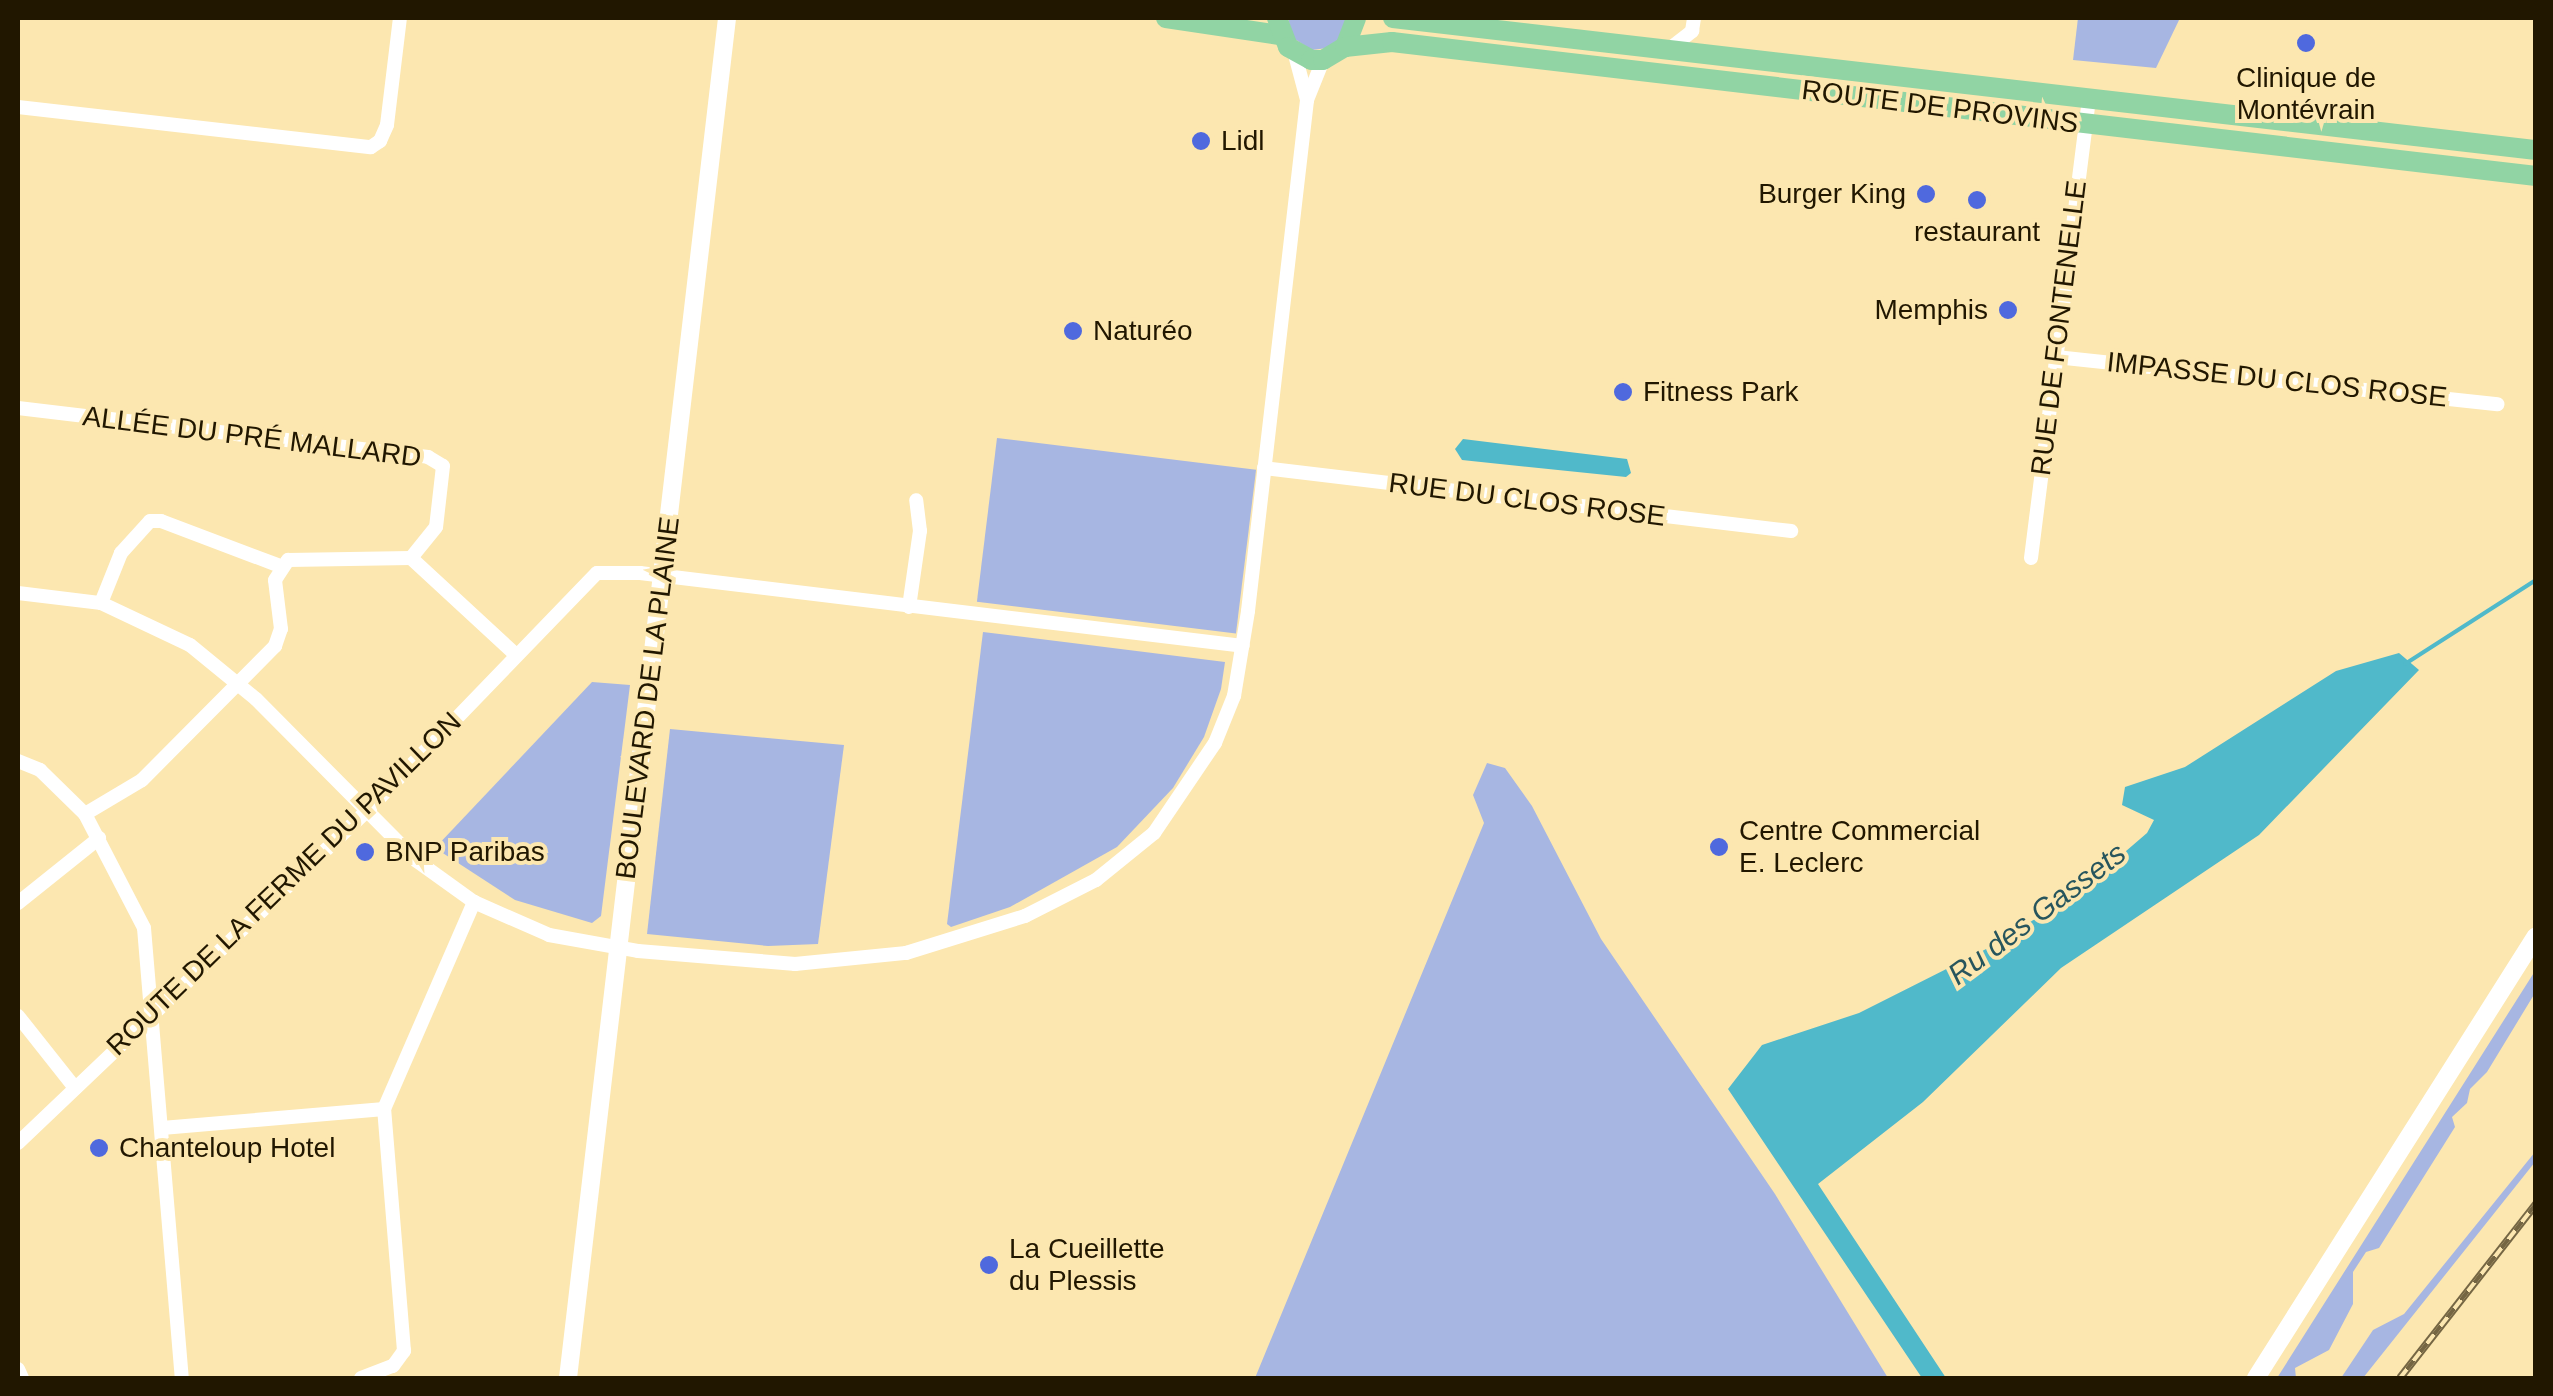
<!DOCTYPE html>
<html>
<head>
<meta charset="utf-8">
<style>
  body { margin:0 }
  #map { position:relative; width:2553px; height:1396px; overflow:hidden; background:#fce7b0; font-family:Arial,sans-serif }
  div>[style] { position:absolute }
  .green>* { inset:0; background:#a7b6e2; transform-origin:0 0 }
  .water>* { inset:0; background:#50b9ca }
  .stream>* { height:4px; margin:-2px; padding:0 2px; transform-origin:2px; border-radius:2px; background:#50b9ca }
  .minor>* { height:14px; margin:-7px; padding:0 7px; transform-origin:7px; border-radius:7px; background:#fff }
  .secondary>* { height:18px; margin:-9px; padding:0 9px; transform-origin:9px; border-radius:9px; background:#fff }
  .primary>* { height:20px; margin:-10px; padding:0 10px; transform-origin:10px; border-radius:10px; background:#91d4a4 }
  .rail>* { height:8px; margin-top:-4px; transform-origin:0; background:repeating-linear-gradient(90deg,#fce7b0 0 11px,#756643 0 22px); box-sizing:border-box; border-block:2px solid #756643 }
  .dots>* { width:28px; height:28px; translate:-50% -50%; box-sizing:border-box; border:5px solid #fce7b0; border-radius:50% }
  span { translate:-50% -50%; white-space:nowrap; text-align:center; line-height:1.15; -webkit-text-stroke:8px #fce7b0; paint-order:stroke }
  .poi-label { font-size:28px; color:#211700 }
  .left { translate:0 -50%; text-align:left }
  .right { translate:-100% -50%; text-align:right }
  .street-label { font-size:28px; color:#211700 }
  .water-label { font-size:30px; color:#27555d; font-style:italic }
  .frame { position:absolute; inset:0; border:20px solid #211700; pointer-events:none }
</style>
</head>
<body>
<div id="map">
  <div class="green">
    <i style="clip-path:polygon(1288px 18px,1345px 18px,1345px 26px,1339px 39px,1327px 48px,1312px 50px,1293px 38px)"></i>
    <i style="clip-path:polygon(2078px 18px,2180px 18px,2156px 68px,2073px 60px)"></i>
    <i style="left:997px;top:438px;width:261px;height:165px;rotate:7deg"></i>
    <i style="clip-path:polygon(983px 632px,1225px 662px,1221px 689px,1204px 737px,1173px 788px,1117px 847px,1010px 907px,951px 927px,947px 924px)"></i>
    <i style="clip-path:polygon(592px 682px,630px 685px,601px 916px,592px 923px,515px 900px,435px 848px)"></i>
    <i style="clip-path:polygon(670px 729px,844px 745px,818px 944px,768px 946px,647px 934px)"></i>
    <i style="clip-path:polygon(1487px 763px,1505px 768px,1532px 806px,1601px 939px,1775px 1194px,1888px 1378px,1255px 1378px,1484px 823px,1473px 795px)"></i>
    <i style="clip-path:polygon(2535px 971px,2535px 993px,2487px 1072px,2470px 1089px,2467px 1103px,2452px 1117px,2455px 1127px,2379px 1248px,2366px 1252px,2353px 1272px,2353px 1304px,2329px 1350px,2295px 1368px,2296px 1378px,2277px 1378px)"></i>
    <i style="clip-path:polygon(2535px 1152px,2535px 1162px,2363px 1378px,2341px 1378px,2373px 1330px,2404px 1314px)"></i>
  </div>
  <div class="water">
    <i style="clip-path:polygon(1463px 439px,1627px 459px,1631px 473px,1626px 477px,1462px 460px,1455px 449px)"></i>
    <i style="clip-path:polygon(2399px 653px,2419px 670px,2259px 835px,2061px 968px,1923px 1102px,1818px 1184px,1946px 1378px,1922px 1378px,1728px 1089px,1762px 1045px,1859px 1013px,2002px 941px,2090px 882px,2147px 833px,2154px 820px,2122px 805px,2125px 787px,2185px 767px,2336px 671px)"></i>
  </div>
  <div class="stream">
    <i style="left:2405px;top:664px;width:156px;rotate:-32.7deg"></i>
  </div>
  <div class="minor">
    <i style="left:1668px;top:50px;width:31px;rotate:-38deg"></i>
    <i style="left:1692px;top:31px;width:13px;rotate:-81deg"></i>
    <i style="left:1294px;top:51px;width:51px;rotate:75.1deg"></i>
    <i style="left:18px;top:107px;width:355px;rotate:6.5deg"></i>
    <i style="left:371px;top:147px;width:11px;rotate:-34deg"></i>
    <i style="left:380px;top:141px;width:17px;rotate:-66deg"></i>
    <i style="left:387px;top:125px;width:108px;rotate:-83.1deg"></i>
    <i style="left:2056px;top:357px;width:444px;rotate:6.1deg"></i>
    <i style="left:18px;top:408px;width:413px;rotate:6.8deg"></i>
    <i style="left:428px;top:457px;width:17px;rotate:31deg"></i>
    <i style="left:443px;top:466px;width:61px;rotate:96.5deg"></i>
    <i style="left:436px;top:527px;width:40px;rotate:129deg"></i>
    <i style="left:1264px;top:468px;width:531px;rotate:6.82deg"></i>
    <i style="left:2031px;top:558px;width:463px;rotate:-82.8deg"></i>
    <i style="left:18px;top:593px;width:84px;rotate:6.9deg"></i>
    <i style="left:101px;top:603px;width:98px;rotate:25.3deg"></i>
    <i style="left:190px;top:645px;width:85px;rotate:39.3deg"></i>
    <i style="left:256px;top:699px;width:228px;rotate:45.2deg"></i>
    <i style="left:417px;top:861px;width:70px;rotate:35.7deg"></i>
    <i style="left:474px;top:902px;width:82px;rotate:23.7deg"></i>
    <i style="left:549px;top:935px;width:90px;rotate:10.2deg"></i>
    <i style="left:638px;top:951px;width:158px;rotate:4.7deg"></i>
    <i style="left:795px;top:964px;width:112px;rotate:-5.7deg"></i>
    <i style="left:906px;top:953px;width:125px;rotate:-17.3deg"></i>
    <i style="left:1025px;top:916px;width:80px;rotate:-26.9deg"></i>
    <i style="left:1096px;top:880px;width:75px;rotate:-39deg"></i>
    <i style="left:1154px;top:833px;width:109px;rotate:-55.9deg"></i>
    <i style="left:1215px;top:743px;width:51px;rotate:-68deg"></i>
    <i style="left:1234px;top:696px;width:86px;rotate:-80.6deg"></i>
    <i style="left:1248px;top:611px;width:514px;rotate:-83.41deg"></i>
    <i style="left:1307px;top:100px;width:43px;rotate:-68.2deg"></i>
    <i style="left:101px;top:603px;width:54px;rotate:-68.2deg"></i>
    <i style="left:121px;top:553px;width:43px;rotate:-47.8deg"></i>
    <i style="left:150px;top:521px;width:11px"></i>
    <i style="left:161px;top:521px;width:127px;rotate:20.7deg"></i>
    <i style="left:909px;top:607px;width:77px;rotate:-81.8deg"></i>
    <i style="left:920px;top:531px;width:31px;rotate:-97deg"></i>
    <i style="left:18px;top:761px;width:24px;rotate:22deg"></i>
    <i style="left:40px;top:770px;width:63px;rotate:44.4deg"></i>
    <i style="left:85px;top:814px;width:128px;rotate:62.6deg"></i>
    <i style="left:144px;top:928px;width:452px;rotate:85.2deg"></i>
    <i style="left:85px;top:814px;width:66px;rotate:-30.8deg"></i>
    <i style="left:142px;top:780px;width:189px;rotate:-45.2deg"></i>
    <i style="left:275px;top:646px;width:18px;rotate:-71deg"></i>
    <i style="left:281px;top:629px;width:49px;rotate:-97deg"></i>
    <i style="left:275px;top:580px;width:24px;rotate:-57deg"></i>
    <i style="left:288px;top:560px;width:123px;rotate:-0.9deg"></i>
    <i style="left:411px;top:558px;width:143px;rotate:42.7deg"></i>
    <i style="left:18px;top:903px;width:104px;rotate:-38.7deg"></i>
    <i style="left:18px;top:1016px;width:92px;rotate:51.6deg"></i>
    <i style="left:162px;top:1128px;width:223px;rotate:-4.9deg"></i>
    <i style="left:18px;top:1143px;width:482px;rotate:-43.6deg"></i>
    <i style="left:367px;top:811px;width:331px;rotate:-46deg"></i>
    <i style="left:597px;top:573px;width:43px"></i>
    <i style="left:640px;top:573px;width:607px;rotate:6.9deg"></i>
    <i style="left:18px;top:1369px;width:10px;rotate:66deg"></i>
    <i style="left:361px;top:1378px;width:34px;rotate:-21deg"></i>
    <i style="left:393px;top:1366px;width:19px;rotate:-54deg"></i>
    <i style="left:404px;top:1351px;width:243px;rotate:-94.7deg"></i>
    <i style="left:384px;top:1109px;width:226px;rotate:-66.5deg"></i>
  </div>
  <div class="secondary">
    <i style="left:568px;top:1378px;width:1369px;rotate:-83.33deg"></i>
    <i style="left:2256px;top:1378px;width:523px;rotate:-57.65deg"></i>
  </div>
  <div class="primary">
    <i style="left:1166px;top:18px;width:115px;rotate:8.5deg"></i>
    <i style="left:1277px;top:18px;width:31px;rotate:69deg"></i>
    <i style="left:1288px;top:47px;width:26px;rotate:29deg"></i>
    <i style="left:1311px;top:60px;width:12px"></i>
    <i style="left:1323px;top:60px;width:26px;rotate:-31deg"></i>
    <i style="left:1345px;top:47px;width:31px;rotate:-69deg"></i>
    <i style="left:1393px;top:18px;width:1151px;rotate:6.59deg"></i>
    <i style="left:1345px;top:47px;width:47px;rotate:-6.1deg"></i>
    <i style="left:1392px;top:42px;width:1152px;rotate:6.68deg"></i>
  </div>
  <div class="rail">
    <i style="left:2400px;top:1378px;width:221px;rotate:-52deg"></i>
  </div>
  <div class="dots">
    <i style="left:2306px;top:43px;background:#4f69de"></i>
    <i style="left:1201px;top:141px;background:#4f69de"></i>
    <i style="left:1926px;top:194px;background:#4f69de"></i>
    <i style="left:1977px;top:200px;background:#4f69de"></i>
    <i style="left:2008px;top:310px;background:#4f69de"></i>
    <i style="left:1073px;top:331px;background:#4f69de"></i>
    <i style="left:1623px;top:392px;background:#4f69de"></i>
    <i style="left:1719px;top:847px;background:#4f69de"></i>
    <i style="left:365px;top:852px;background:#4f69de"></i>
    <i style="left:99px;top:1148px;background:#4f69de"></i>
    <i style="left:989px;top:1265px;background:#4f69de"></i>
  </div>
  <div class="poi-label">
    <span style="left:2306px;top:94px">Clinique de<br>Montévrain</span>
    <span class="left" style="left:1221px;top:141px">Lidl</span>
    <span class="right" style="left:1906px;top:194px">Burger King</span>
    <span style="left:1977px;top:232px">restaurant</span>
    <span class="right" style="left:1988px;top:310px">Memphis</span>
    <span class="left" style="left:1093px;top:331px">Naturéo</span>
    <span class="left" style="left:1643px;top:392px">Fitness Park</span>
    <span class="left" style="left:1739px;top:847px">Centre Commercial<br>E. Leclerc</span>
    <span class="left" style="left:385px;top:852px">BNP Paribas</span>
    <span class="left" style="left:119px;top:1148px">Chanteloup Hotel</span>
    <span class="left" style="left:1009px;top:1265px">La Cueillette<br>du Plessis</span>
  </div>
  <div class="street-label">
    <span style="left:1940px;top:107px;rotate:7deg">ROUTE DE PROVINS</span>
    <span style="left:2059px;top:328px;rotate:-83deg">RUE DE FONTENELLE</span>
    <span style="left:2277px;top:380px;rotate:6deg">IMPASSE DU CLOS ROSE</span>
    <span style="left:252px;top:437px;rotate:7deg">ALLÉE DU PRÉ MALLARD</span>
    <span style="left:1527px;top:500px;rotate:7deg">RUE DU CLOS ROSE</span>
    <span style="left:648px;top:698px;rotate:-83deg">BOULEVARD DE LA PLAINE</span>
    <span style="left:284px;top:884px;rotate:-44deg">ROUTE DE LA FERME DU PAVILLON</span>
  </div>
  <div class="water-label">
    <span style="left:2037px;top:914px;rotate:-37deg">Ru des Gassets</span>
  </div>
  <div class="frame"></div>
</div>
</body>
</html>
